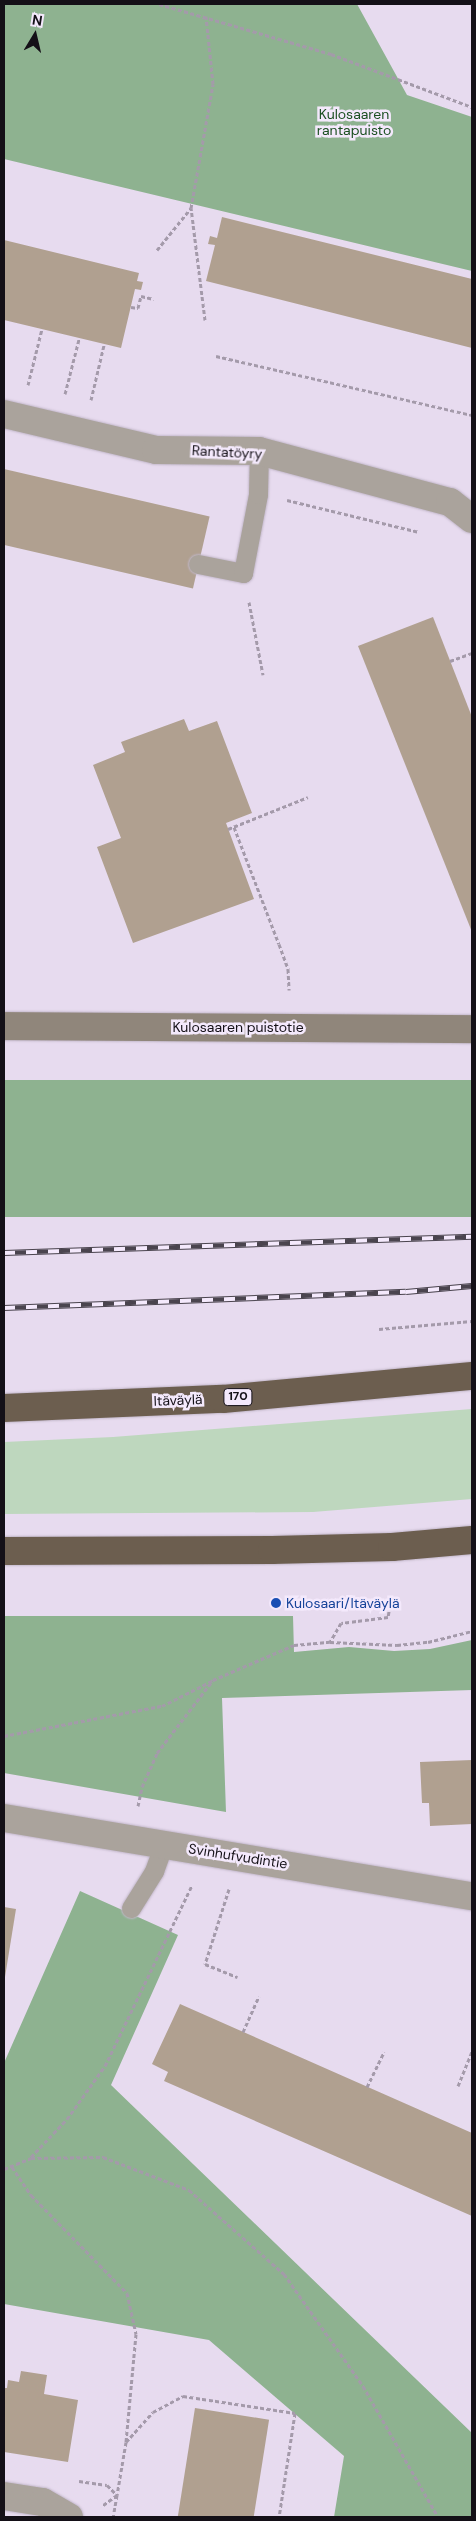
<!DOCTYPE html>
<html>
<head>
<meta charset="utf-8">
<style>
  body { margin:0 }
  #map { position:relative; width:476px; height:2521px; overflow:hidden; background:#e7dbef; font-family:"DM Sans",sans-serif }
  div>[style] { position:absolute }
  .green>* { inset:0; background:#bed7be }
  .forest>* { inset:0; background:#8eb290; transform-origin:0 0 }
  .building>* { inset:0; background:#b0a090; transform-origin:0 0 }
  .path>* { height:3px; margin-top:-1.5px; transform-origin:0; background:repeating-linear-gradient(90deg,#a49aaa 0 4px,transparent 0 6.5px) }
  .roads { filter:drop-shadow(0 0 1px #c1b6c8) drop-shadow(0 0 1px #c1b6c8) }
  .lane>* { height:19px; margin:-9.5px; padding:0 9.5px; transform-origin:9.5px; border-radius:9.5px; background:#aaa39c }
  .street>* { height:28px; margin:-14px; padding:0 14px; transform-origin:14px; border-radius:14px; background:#aaa39c }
  .secondary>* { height:28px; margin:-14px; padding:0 14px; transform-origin:14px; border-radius:14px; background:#90867b }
  .highway>* { height:28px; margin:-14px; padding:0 14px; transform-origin:14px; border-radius:14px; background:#6c5e4f }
  .rail>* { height:5.5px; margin-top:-2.75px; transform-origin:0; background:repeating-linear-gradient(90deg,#f4e9fc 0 11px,#4a444e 0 22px); box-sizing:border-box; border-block:1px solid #4a444e }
  .dots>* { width:14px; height:14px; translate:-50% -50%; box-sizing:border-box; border:2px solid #f4e9fc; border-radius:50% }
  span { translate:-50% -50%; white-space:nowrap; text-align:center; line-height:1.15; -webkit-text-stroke:5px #f4e9fc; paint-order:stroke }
  .shield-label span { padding:1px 4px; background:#f4e9fc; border:1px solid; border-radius:4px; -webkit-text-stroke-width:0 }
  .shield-label { font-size:12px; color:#141017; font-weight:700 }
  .park-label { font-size:14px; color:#1c5022 }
  .street-label { font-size:14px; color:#141017 }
  .transit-label { font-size:14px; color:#164399 }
  .left { translate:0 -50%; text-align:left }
  .frame { position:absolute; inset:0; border:5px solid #141017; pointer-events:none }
  .north { position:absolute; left:10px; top:10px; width:50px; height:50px; -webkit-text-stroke:4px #f4e9fc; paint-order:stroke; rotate:9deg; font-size:14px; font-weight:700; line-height:20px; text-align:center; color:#141017 }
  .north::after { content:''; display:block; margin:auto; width:18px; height:22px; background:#141017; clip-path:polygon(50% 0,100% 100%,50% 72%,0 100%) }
</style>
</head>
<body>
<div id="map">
  <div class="green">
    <i style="clip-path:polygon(472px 1409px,472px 1499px,313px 1512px,4px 1514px,4px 1442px,113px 1437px)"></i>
  </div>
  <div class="forest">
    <i style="clip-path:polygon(4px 4px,357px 4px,407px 95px,472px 117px,472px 271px,4px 159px)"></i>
    <i style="left:4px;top:1080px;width:468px;height:137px"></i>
    <i style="clip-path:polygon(4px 1616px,293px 1616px,294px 1652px,349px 1647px,394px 1651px,430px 1649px,472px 1640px,472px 1690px,222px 1698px,226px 1812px,4px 1773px)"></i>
    <i style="clip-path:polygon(80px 1891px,178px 1935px,111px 2085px,472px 2433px,472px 2517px,334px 2517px,344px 2456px,209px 2340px,4px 2304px,4px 2063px)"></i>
  </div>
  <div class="building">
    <i style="clip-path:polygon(222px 217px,472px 279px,472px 348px,206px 281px,215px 245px,208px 244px,210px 236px,217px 238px)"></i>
    <i style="clip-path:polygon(4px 240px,139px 273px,137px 281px,143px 282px,141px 290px,135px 289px,121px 348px,4px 320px)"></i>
    <i style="left:4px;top:469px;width:211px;height:74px;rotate:13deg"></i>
    <i style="clip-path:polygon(433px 617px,472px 717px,472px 932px,358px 646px)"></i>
    <i style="clip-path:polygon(184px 719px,189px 731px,217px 721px,252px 813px,226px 823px,254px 899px,133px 943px,97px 847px,121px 838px,93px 765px,125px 752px,121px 742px)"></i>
    <i style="clip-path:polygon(472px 1760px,472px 1824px,430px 1826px,429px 1803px,422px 1803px,420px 1762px)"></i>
    <i style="clip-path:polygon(4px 1907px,16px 1909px,5px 1977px,4px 1977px)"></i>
    <i style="clip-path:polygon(180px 2004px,472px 2133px,472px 2216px,164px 2081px,168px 2072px,152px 2064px)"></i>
    <i style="clip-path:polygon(21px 2371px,47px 2375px,44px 2394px,78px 2400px,68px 2462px,4px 2452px,4px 2388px,7px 2388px,8px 2380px,19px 2382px)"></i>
    <i style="left:195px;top:2408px;width:75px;height:110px;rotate:9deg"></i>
  </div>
  <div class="path">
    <i style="left:159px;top:4px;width:179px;rotate:16.2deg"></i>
    <i style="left:331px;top:54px;width:151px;rotate:20.6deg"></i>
    <i style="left:157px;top:250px;width:54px;rotate:-51deg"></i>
    <i style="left:131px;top:307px;width:7px;rotate:8deg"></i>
    <i style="left:138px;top:308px;width:12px;rotate:-76deg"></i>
    <i style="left:141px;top:296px;width:13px;rotate:13deg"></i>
    <i style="left:205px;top:320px;width:113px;rotate:-97.1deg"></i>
    <i style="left:191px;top:208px;width:126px;rotate:-79.9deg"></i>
    <i style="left:213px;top:84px;width:68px;rotate:-95.9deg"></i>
    <i style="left:216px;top:356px;width:263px;rotate:13deg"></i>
    <i style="left:28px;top:385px;width:58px;rotate:-76deg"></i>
    <i style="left:65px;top:394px;width:57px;rotate:-75.7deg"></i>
    <i style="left:91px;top:400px;width:57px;rotate:-76.7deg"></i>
    <i style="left:287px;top:500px;width:136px;rotate:13.6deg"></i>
    <i style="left:249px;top:602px;width:74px;rotate:79.1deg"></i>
    <i style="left:450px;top:661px;width:23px;rotate:-20deg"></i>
    <i style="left:234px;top:827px;width:125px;rotate:69deg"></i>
    <i style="left:279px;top:944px;width:27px;rotate:70deg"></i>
    <i style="left:288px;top:969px;width:21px;rotate:87deg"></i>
    <i style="left:228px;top:829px;width:86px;rotate:-21.8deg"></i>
    <i style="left:379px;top:1329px;width:93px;rotate:-4.9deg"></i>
    <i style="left:319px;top:1601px;width:64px"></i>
    <i style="left:383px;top:1601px;width:8px;rotate:30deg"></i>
    <i style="left:390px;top:1605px;width:12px;rotate:99deg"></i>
    <i style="left:388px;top:1617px;width:47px;rotate:172.7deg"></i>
    <i style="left:341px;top:1623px;width:22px;rotate:120deg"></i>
    <i style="left:4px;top:1736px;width:161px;rotate:-10.8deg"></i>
    <i style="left:162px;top:1706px;width:56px;rotate:-26.6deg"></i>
    <i style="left:138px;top:1806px;width:19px;rotate:-78deg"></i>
    <i style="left:142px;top:1787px;width:37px;rotate:-66deg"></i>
    <i style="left:157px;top:1753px;width:92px;rotate:-52.5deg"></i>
    <i style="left:213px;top:1680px;width:88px;rotate:-23.4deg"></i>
    <i style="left:294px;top:1645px;width:36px;rotate:-5deg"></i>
    <i style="left:330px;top:1642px;width:67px;rotate:2.6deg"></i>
    <i style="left:397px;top:1645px;width:31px;rotate:-6deg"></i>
    <i style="left:428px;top:1642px;width:45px;rotate:-14deg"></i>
    <i style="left:229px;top:1889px;width:79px;rotate:107.7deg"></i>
    <i style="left:205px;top:1964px;width:35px;rotate:22deg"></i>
    <i style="left:243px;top:2032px;width:39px;rotate:-66deg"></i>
    <i style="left:458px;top:2086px;width:38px;rotate:-68deg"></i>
    <i style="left:367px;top:2087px;width:39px;rotate:-64deg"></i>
    <i style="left:31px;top:2157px;width:52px;rotate:-46.5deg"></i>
    <i style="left:67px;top:2119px;width:65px;rotate:-54.4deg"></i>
    <i style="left:105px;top:2066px;width:201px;rotate:-64.3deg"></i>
    <i style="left:12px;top:2167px;width:34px;rotate:56deg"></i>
    <i style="left:31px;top:2195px;width:137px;rotate:45.6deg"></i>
    <i style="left:127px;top:2293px;width:42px;rotate:77.6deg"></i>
    <i style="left:136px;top:2334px;width:108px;rotate:95.3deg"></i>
    <i style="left:126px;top:2442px;width:54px;rotate:99.6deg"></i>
    <i style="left:117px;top:2495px;width:19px;rotate:144deg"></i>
    <i style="left:4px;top:2169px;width:29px;rotate:-22deg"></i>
    <i style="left:31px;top:2158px;width:72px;rotate:-0.8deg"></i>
    <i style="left:103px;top:2157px;width:92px;rotate:21deg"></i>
    <i style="left:189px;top:2190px;width:127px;rotate:41.5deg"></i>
    <i style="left:284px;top:2274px;width:137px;rotate:54.8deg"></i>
    <i style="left:363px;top:2386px;width:151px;rotate:60.2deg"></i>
    <i style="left:126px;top:2442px;width:40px;rotate:-48deg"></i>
    <i style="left:153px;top:2412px;width:34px;rotate:-28deg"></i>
    <i style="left:183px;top:2396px;width:113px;rotate:8.6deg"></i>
    <i style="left:295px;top:2413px;width:105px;rotate:98.7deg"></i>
    <i style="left:79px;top:2481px;width:28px;rotate:8deg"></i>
    <i style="left:107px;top:2485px;width:14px;rotate:45deg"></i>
    <i style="left:117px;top:2495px;width:22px;rotate:100deg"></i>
  </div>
  <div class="roads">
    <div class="lane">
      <i style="left:198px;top:564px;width:46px;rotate:11.3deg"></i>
      <i style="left:243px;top:573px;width:80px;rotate:-79.2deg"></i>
      <i style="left:258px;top:494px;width:43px;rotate:-88.7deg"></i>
      <i style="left:131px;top:1908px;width:44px;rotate:-58.1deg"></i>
      <i style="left:154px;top:1871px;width:30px;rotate:-70deg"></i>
    </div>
    <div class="street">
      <i style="left:4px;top:414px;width:156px;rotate:13.3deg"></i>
      <i style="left:156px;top:450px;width:103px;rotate:0.6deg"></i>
      <i style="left:259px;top:451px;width:198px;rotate:15deg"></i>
      <i style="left:450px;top:502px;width:28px;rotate:38deg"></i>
      <i style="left:4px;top:1818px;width:474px;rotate:9.5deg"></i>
      <i style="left:4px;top:2496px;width:39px;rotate:9deg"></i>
      <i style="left:43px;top:2502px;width:30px;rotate:30deg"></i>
    </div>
    <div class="secondary">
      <i style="left:4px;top:1026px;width:468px;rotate:0.4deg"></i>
    </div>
    <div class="highway">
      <i style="left:4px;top:1408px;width:219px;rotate:-2.4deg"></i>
      <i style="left:223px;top:1399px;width:250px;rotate:-5.3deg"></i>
      <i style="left:4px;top:1551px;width:268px;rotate:-0.2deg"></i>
      <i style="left:272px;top:1550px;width:120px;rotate:-1.4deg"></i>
      <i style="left:392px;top:1547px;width:80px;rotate:-5deg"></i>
    </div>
  </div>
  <div class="rail">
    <i style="left:4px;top:1253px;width:468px;rotate:-2deg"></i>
    <i style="left:4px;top:1308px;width:402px;rotate:-2.3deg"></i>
    <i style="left:406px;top:1292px;width:66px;rotate:-5.2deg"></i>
  </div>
  <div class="dots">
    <i style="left:276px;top:1603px;background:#1a4fb4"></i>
  </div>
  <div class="shield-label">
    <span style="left:238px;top:1397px">170</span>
  </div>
  <div class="park-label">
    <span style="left:354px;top:122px">Kulosaaren<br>rantapuisto</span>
  </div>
  <div class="street-label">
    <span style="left:227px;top:452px;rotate:3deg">Rantatöyry</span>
    <span style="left:238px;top:1027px">Kulosaaren puistotie</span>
    <span style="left:178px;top:1400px;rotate:-2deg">Itäväylä</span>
    <span style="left:238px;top:1856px;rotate:9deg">Svinhufvudintie</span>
  </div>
  <div class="transit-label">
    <span class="left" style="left:286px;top:1603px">Kulosaari/Itäväylä</span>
  </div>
  <div class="frame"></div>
  <div class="north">N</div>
</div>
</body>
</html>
